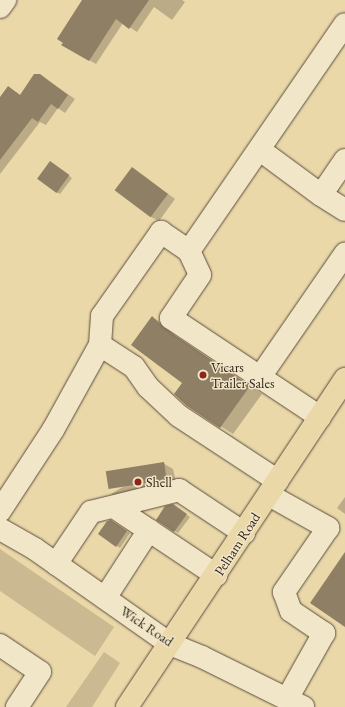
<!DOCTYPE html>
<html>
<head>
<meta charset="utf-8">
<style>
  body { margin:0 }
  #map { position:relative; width:345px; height:707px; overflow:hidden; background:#ead8a9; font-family:"EB Garamond",serif }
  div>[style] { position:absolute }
  .green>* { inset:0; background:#cab991 }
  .shadow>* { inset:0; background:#0003 }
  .building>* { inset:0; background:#8f7f64; transform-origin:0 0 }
  .roads { filter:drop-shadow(0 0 1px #5c4d3e) drop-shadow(0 0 1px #5c4d3e) }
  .minor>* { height:22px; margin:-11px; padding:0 11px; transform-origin:11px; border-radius:11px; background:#f1e6c7 }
  .major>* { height:22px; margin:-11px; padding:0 11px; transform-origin:11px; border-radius:11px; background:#ead8a9 }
  .dots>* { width:11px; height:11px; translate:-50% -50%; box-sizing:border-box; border:2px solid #f1e6c7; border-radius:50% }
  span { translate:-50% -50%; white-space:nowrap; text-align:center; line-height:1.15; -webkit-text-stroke:3px #f1e6c7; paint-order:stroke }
  .poi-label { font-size:14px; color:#2c1f1a }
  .left { translate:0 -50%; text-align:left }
  .street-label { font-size:14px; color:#2c1f1a }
</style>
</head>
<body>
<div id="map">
  <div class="green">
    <i style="clip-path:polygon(0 549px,114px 627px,95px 656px,0 591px)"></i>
    <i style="clip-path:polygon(104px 652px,120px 663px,92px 707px,66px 707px)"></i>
  </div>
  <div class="shadow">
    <i style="clip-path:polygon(83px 0,182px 0,185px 2px,172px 20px,154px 7px,137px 32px,123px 23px,96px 64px,62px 45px)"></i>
    <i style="clip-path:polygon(40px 75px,75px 99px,65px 113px,58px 108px,46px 125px,40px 122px,0 174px,0 99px,16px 92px,20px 95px)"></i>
    <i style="clip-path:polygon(54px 165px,72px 178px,60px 194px,56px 192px)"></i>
    <i style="clip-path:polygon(140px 173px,175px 199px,159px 221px,151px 217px)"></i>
    <i style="clip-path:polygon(152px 317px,164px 324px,176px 337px,262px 394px,233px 434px,187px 405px,184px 382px)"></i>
    <i style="clip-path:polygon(163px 463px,173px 469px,177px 486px,121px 499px,111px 494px)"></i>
    <i style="clip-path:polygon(345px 497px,345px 514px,337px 508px)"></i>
    <i style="clip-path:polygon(177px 508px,190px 517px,178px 533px,157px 519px)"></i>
    <i style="clip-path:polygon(115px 523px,130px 533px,120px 548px,99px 534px)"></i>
  </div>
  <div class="building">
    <i style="clip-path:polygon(82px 0,149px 0,129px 29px,116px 19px,89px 61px,61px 45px,63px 43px,57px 39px)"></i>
    <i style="clip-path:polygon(34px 74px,40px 74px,68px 95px,58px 109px,51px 104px,38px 122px,32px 118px,0 160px,0 97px,8px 86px,20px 95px)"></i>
    <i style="left:50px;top:161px;width:24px;height:22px;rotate:36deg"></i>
    <i style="left:132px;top:167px;width:45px;height:29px;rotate:37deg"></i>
    <i style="clip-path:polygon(152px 316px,164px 328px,250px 386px,220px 428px,187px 406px,174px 394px,182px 383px,131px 345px)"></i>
    <i style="left:164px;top:462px;width:18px;height:59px;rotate:81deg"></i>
    <i style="clip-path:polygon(173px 504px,187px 514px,174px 532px,156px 520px,165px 506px)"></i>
    <i style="clip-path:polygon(111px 520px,127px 531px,116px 547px,98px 534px,107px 521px)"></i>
    <i style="clip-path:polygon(345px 552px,345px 627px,310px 603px)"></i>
  </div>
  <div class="roads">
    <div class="minor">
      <i style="left:0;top:7px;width:9px;rotate:-54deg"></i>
      <i style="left:260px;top:150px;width:76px;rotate:36.4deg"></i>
      <i style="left:345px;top:160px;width:42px;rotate:124.4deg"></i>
      <i style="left:321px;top:195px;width:28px;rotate:32deg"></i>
      <i style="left:189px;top:251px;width:26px;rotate:65deg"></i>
      <i style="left:200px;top:275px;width:52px;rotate:124deg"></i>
      <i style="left:171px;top:318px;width:179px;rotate:33.6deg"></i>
      <i style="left:100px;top:345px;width:40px;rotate:32.9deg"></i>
      <i style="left:134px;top:367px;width:24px;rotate:55deg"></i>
      <i style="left:148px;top:387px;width:42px;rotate:43.1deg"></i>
      <i style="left:179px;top:416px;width:118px;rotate:33.3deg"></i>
      <i style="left:260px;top:377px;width:150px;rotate:-55.4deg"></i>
      <i style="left:269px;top:495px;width:68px;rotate:29.2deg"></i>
      <i style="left:328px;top:528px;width:78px;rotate:124.5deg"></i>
      <i style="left:284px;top:592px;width:20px;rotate:70deg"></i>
      <i style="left:291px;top:611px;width:40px;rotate:34deg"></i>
      <i style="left:324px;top:633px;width:76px;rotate:119.3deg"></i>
      <i style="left:114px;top:507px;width:123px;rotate:33.7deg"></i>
      <i style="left:0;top:511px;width:97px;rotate:-56.8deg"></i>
      <i style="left:53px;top:430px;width:97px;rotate:-61.1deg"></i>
      <i style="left:100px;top:345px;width:29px;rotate:-86deg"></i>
      <i style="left:102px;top:316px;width:103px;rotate:-54.9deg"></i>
      <i style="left:161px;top:232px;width:34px;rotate:34deg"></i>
      <i style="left:189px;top:251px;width:275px;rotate:-55.5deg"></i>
      <i style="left:0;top:529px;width:40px;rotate:29.7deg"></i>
      <i style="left:35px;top:549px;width:165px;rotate:35.1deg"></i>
      <i style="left:170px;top:644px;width:35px;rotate:22deg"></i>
      <i style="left:202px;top:657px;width:113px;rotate:26.3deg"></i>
      <i style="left:56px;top:564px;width:63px;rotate:-56.1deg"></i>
      <i style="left:91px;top:512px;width:91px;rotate:-14deg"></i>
      <i style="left:179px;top:490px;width:78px;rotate:33.5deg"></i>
      <i style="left:105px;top:598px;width:81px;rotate:-57.1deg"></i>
      <i style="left:0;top:645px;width:48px;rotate:34deg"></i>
      <i style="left:40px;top:672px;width:42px;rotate:123.3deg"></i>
    </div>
    <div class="major">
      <i style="left:127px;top:707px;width:394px;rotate:-56.4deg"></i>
    </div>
  </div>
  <div class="dots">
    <i style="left:203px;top:375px;background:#8f2418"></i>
    <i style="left:138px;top:482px;background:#8f2418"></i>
  </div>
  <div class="poi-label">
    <span class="left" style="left:211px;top:375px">Vicars<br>Trailer Sales</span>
    <span class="left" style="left:146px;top:482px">Shell</span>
  </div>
  <div class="street-label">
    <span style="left:237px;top:544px;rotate:-57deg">Pelham Road</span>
    <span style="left:147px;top:626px;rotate:34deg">Wick Road</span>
  </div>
</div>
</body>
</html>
